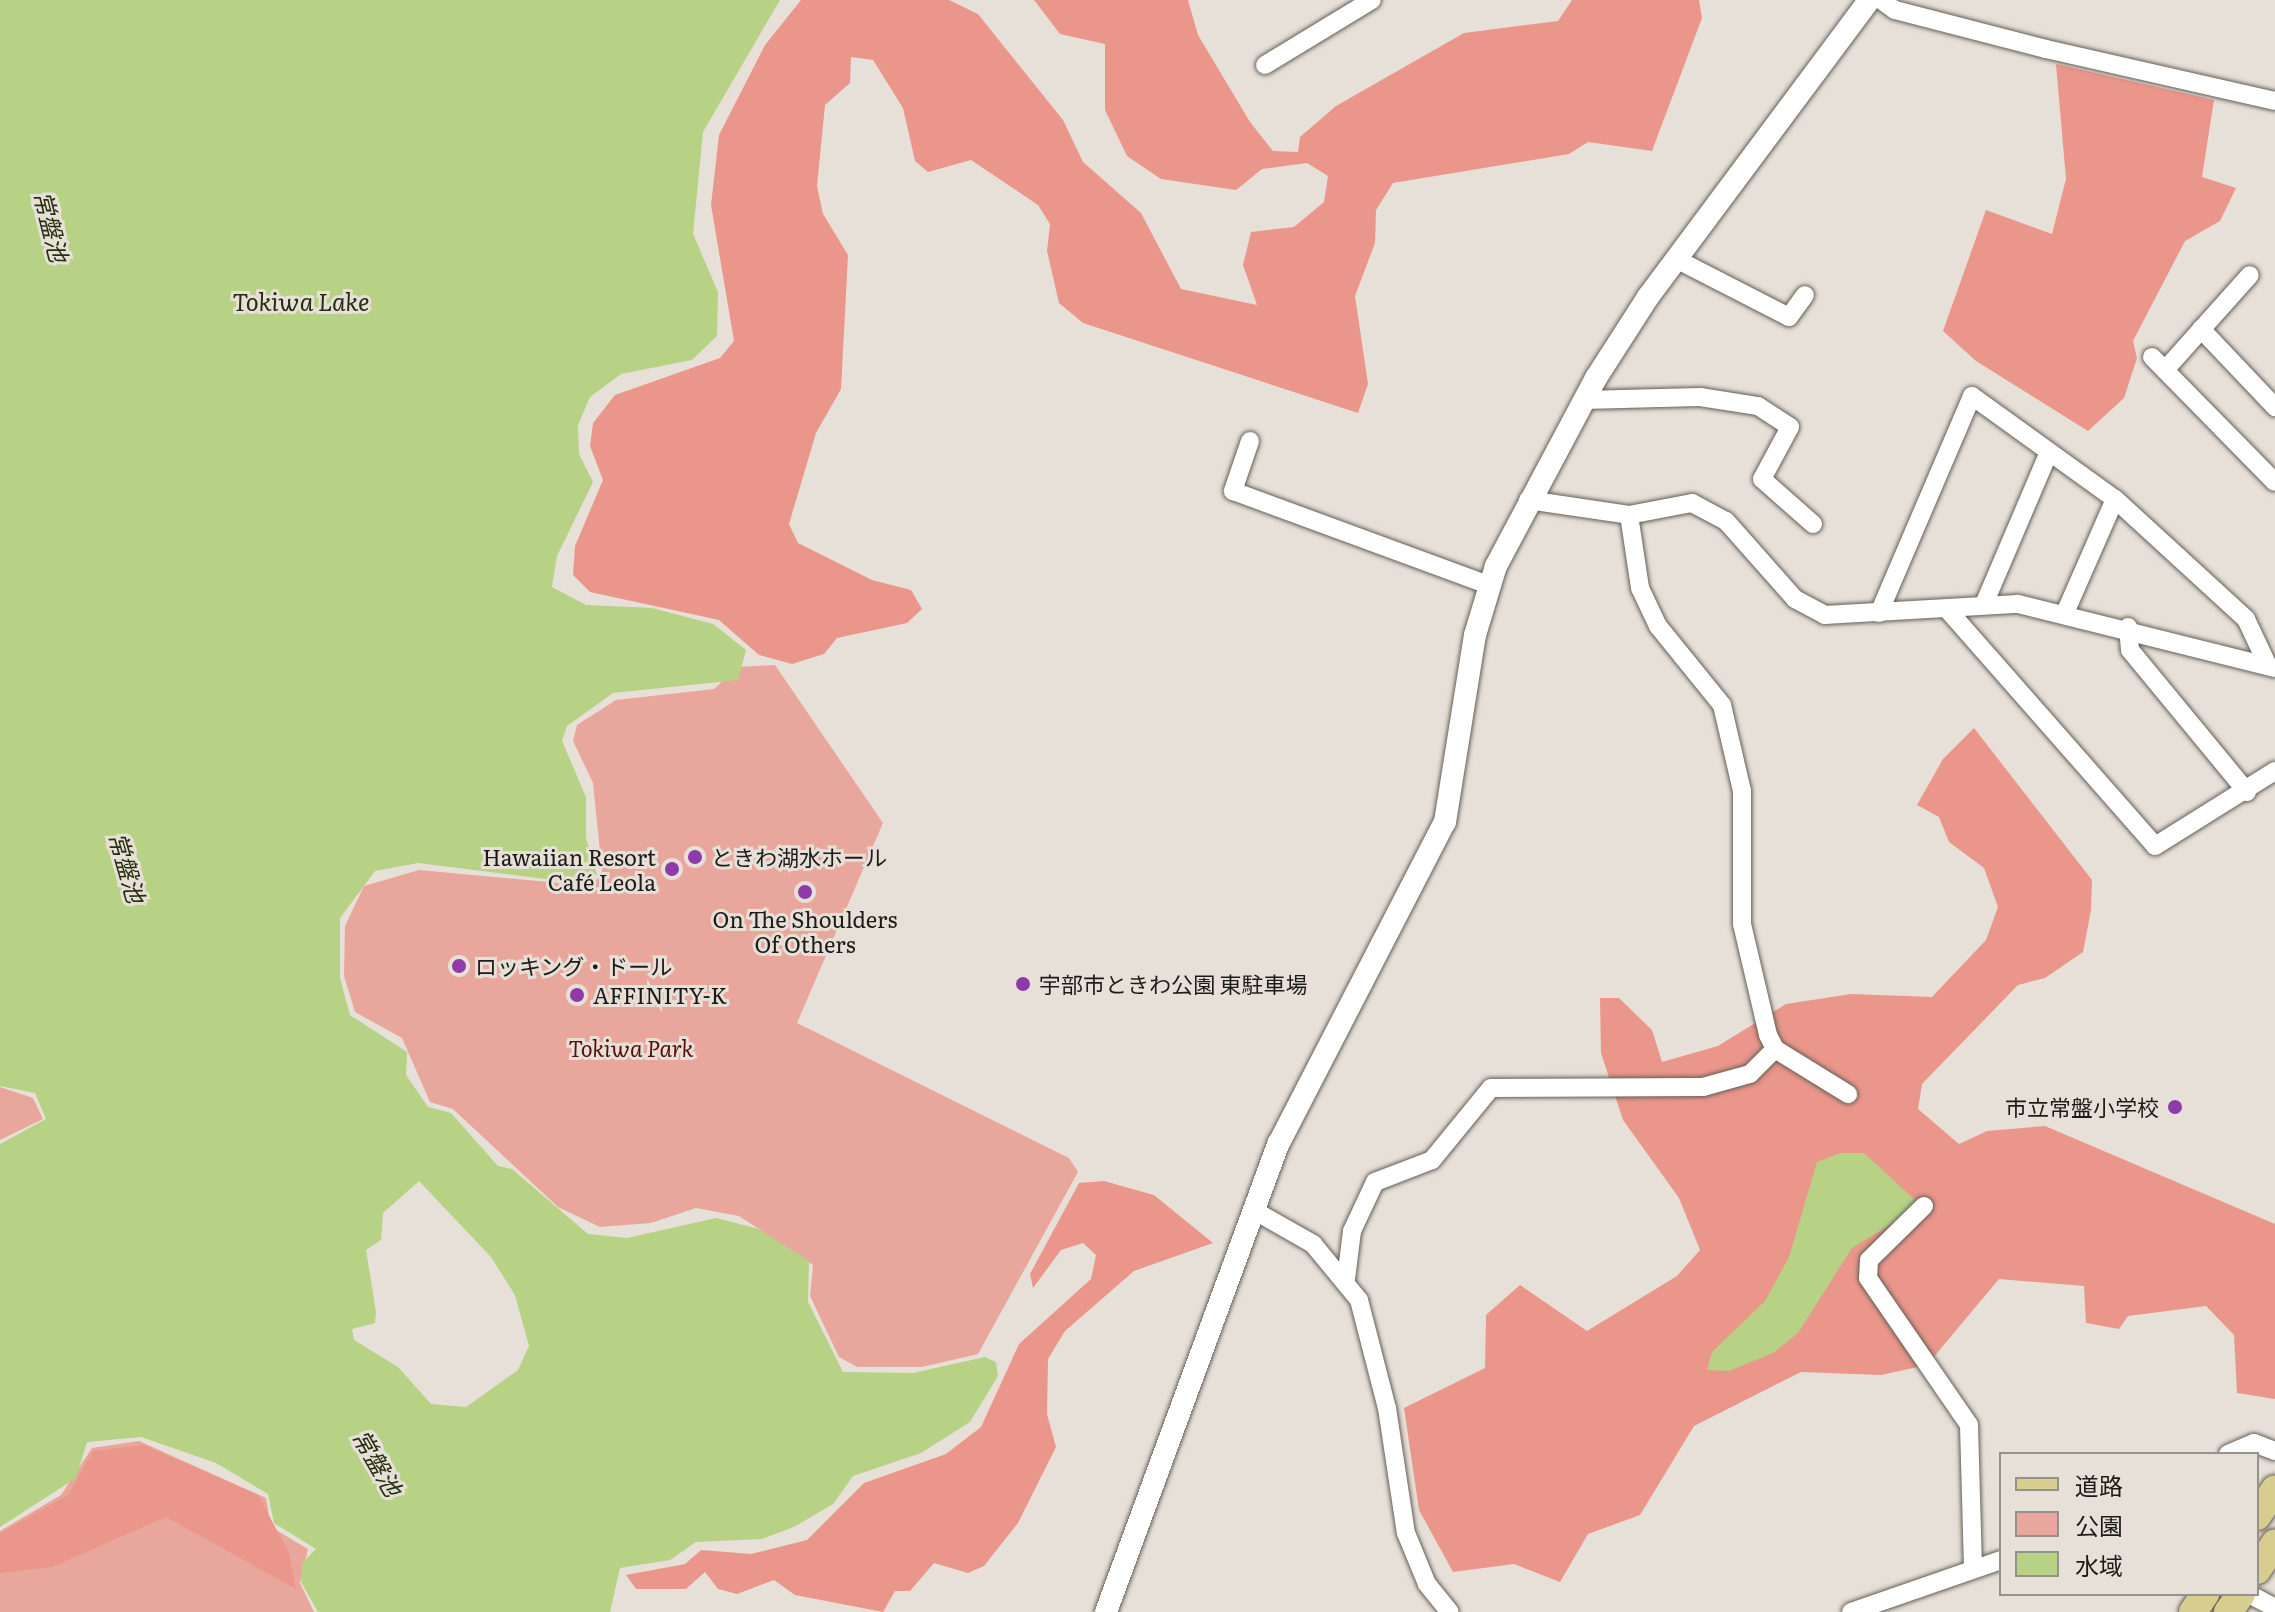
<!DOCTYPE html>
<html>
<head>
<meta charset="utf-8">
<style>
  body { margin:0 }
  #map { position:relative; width:2275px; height:1612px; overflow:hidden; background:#e7e0d8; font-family:Literata,"Noto Sans JP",serif }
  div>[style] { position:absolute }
  .green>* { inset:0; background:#e8a69c }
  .forest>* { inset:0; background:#eb968a }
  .water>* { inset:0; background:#b7d185 }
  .roads { filter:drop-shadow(0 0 2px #645f57) drop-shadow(0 0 2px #645f57) }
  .minor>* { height:18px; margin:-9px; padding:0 9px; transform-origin:9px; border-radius:9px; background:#fff }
  .tertiary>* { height:22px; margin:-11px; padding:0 11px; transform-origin:11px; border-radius:11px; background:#fff }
  .primary>* { height:28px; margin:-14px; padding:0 14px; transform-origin:14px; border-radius:14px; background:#d7cd8c }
  .dots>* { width:22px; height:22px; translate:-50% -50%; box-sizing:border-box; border:4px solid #e7e0d8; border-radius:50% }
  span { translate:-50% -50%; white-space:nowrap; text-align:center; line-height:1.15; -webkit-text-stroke:6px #e7e0d8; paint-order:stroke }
  .poi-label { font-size:22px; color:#1d1b18 }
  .right { translate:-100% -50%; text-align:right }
  .left { translate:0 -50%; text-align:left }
  .park-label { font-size:22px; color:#590e0a; font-style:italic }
  .water-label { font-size:24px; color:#252f0f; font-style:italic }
  .legend { position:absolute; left:1999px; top:1452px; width:260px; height:144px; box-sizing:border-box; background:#e7e0d8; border:2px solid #96918b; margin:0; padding:10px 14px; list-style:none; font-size:24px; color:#1d1b18 }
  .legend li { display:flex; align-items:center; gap:16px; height:40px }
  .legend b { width:40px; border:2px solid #96918b }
</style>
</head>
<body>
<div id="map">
  <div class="green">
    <i style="clip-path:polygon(775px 665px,883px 823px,797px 1023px,1069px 1158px,1078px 1172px,978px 1354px,922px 1367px,857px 1367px,839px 1357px,810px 1296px,813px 1265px,739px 1216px,696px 1208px,651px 1223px,600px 1227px,558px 1207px,453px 1109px,430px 1102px,402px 1038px,355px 1012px,344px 976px,345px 926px,364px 886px,419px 870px,592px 886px,602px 871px,593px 783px,573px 741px,577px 725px,616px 700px,714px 689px,738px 667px)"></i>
    <i style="clip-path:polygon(0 1087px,33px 1098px,43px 1119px,0 1140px)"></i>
    <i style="clip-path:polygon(139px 1441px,266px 1498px,271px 1527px,308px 1549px,300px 1583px,314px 1612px,0 1612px,0 1531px,61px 1495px,92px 1448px)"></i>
  </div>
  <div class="forest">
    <i style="clip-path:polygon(801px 0,949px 0,978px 14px,1063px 120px,1083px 162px,1141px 213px,1181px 289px,1257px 305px,1243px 265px,1251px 232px,1294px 227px,1324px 202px,1328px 176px,1307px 163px,1262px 169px,1236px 190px,1161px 179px,1127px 156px,1105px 110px,1105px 44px,1060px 34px,1034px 0,1188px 0,1198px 35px,1250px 122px,1273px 151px,1298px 152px,1300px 137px,1336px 106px,1464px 33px,1558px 21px,1572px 0,1699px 0,1702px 18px,1652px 151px,1588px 142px,1569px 154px,1393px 183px,1376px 210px,1375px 243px,1355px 296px,1368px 384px,1358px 413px,1083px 323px,1059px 303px,1047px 251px,1050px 224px,1038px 205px,971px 160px,928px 172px,915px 161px,903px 108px,873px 60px,851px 57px,850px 83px,825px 105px,817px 186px,823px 214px,848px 255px,841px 389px,816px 433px,789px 524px,798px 543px,872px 580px,911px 590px,922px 609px,907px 623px,837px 638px,824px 654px,792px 664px,759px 655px,719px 620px,590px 592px,573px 575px,575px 546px,603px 480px,590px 446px,593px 423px,615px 395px,720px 358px,734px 341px,711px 205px,719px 135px,765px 45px)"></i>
    <i style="clip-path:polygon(2056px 64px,2214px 100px,2202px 177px,2236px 188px,2220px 221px,2185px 241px,2133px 341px,2137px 358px,2124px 398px,2088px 431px,1976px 361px,1943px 331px,1986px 210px,2052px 234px,2066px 179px)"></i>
    <i style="clip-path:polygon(1974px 728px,2092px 880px,2091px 910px,2083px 952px,2045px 978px,2018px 985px,1922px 1084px,1918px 1109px,1959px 1144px,1987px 1131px,2045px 1126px,2275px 1224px,2275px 1399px,2237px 1393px,2234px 1335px,2206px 1306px,2128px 1316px,2119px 1329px,2086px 1323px,2084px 1286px,1999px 1279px,1927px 1365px,1881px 1375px,1801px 1372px,1694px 1426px,1640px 1515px,1588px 1534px,1560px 1582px,1514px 1564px,1453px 1572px,1419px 1510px,1404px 1408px,1485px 1368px,1486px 1315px,1520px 1285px,1587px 1331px,1677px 1276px,1700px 1250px,1679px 1198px,1623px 1120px,1601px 1053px,1600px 998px,1619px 998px,1652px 1030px,1662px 1062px,1718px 1046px,1786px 1004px,1851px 994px,1932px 997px,1986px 940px,1998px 907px,1984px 868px,1949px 842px,1939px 817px,1917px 805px,1943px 759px)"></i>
    <i style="clip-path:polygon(1104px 1181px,1154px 1195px,1213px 1243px,1134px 1271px,1065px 1331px,1048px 1359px,1047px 1414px,1056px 1447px,1018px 1523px,984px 1566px,968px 1573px,934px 1563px,910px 1591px,895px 1591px,883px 1612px,795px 1595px,774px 1580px,737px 1594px,718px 1589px,705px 1572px,686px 1589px,636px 1589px,626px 1575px,685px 1564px,701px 1550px,751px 1554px,807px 1540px,864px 1483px,946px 1454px,981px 1427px,1019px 1344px,1091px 1279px,1096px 1255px,1083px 1243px,1061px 1250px,1033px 1288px,1030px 1274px,1079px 1183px)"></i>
    <i style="clip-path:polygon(144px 1445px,258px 1495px,289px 1553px,296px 1589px,166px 1517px,52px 1567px,0 1573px,0 1533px,68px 1495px,93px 1451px)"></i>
  </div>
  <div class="water">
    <i style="clip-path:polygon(evenodd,0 0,780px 0,703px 132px,693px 234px,718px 292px,717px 336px,692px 360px,621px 374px,590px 397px,578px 425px,579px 454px,593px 482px,557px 556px,552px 587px,586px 605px,652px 608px,713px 624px,746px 650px,738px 680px,613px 693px,567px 726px,562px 741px,586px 797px,586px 838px,597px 874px,569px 882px,418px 863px,375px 871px,340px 918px,340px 978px,350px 1015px,407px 1052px,406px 1075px,428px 1107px,451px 1113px,498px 1166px,512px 1169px,588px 1234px,627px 1238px,716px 1218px,759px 1229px,809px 1261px,808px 1302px,843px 1372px,913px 1373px,985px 1357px,996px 1362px,998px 1376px,970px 1422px,921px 1453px,853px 1476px,833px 1504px,794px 1527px,762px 1539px,696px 1542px,670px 1560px,620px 1568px,610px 1612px,318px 1612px,301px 1582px,302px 1563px,316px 1549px,274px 1523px,268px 1494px,216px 1463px,141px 1437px,87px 1442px,76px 1478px,0 1527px,0 1144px,46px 1119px,35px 1093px,0 1086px,0 0,419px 1181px,491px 1257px,515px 1295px,529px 1346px,518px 1370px,466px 1407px,431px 1404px,398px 1367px,354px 1340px,352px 1329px,375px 1323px,376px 1312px,366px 1250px,381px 1240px,383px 1213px,419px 1181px)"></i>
    <i style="clip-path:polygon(1840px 1153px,1864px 1153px,1915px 1200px,1913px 1211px,1852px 1248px,1798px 1333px,1773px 1353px,1729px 1371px,1707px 1370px,1712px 1352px,1765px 1301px,1789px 1257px,1817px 1162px)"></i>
  </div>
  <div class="roads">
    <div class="minor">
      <i style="left:1881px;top:0;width:17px;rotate:36deg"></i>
      <i style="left:1895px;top:10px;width:156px;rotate:14.5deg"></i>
      <i style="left:2046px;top:49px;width:235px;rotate:12.8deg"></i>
      <i style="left:1265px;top:65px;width:125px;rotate:-31.3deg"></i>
      <i style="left:1676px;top:259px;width:127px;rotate:27.2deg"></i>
      <i style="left:1789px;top:317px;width:27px;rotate:-54deg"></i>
      <i style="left:2201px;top:329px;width:108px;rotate:46.5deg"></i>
      <i style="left:2152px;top:357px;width:175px;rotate:45.5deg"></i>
      <i style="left:2165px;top:370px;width:127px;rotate:-48.2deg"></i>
      <i style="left:1583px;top:400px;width:117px;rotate:-1.5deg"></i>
      <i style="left:1700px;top:397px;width:59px;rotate:8.8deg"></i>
      <i style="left:1758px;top:406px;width:38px;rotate:33deg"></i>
      <i style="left:1790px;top:427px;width:59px;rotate:118.3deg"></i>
      <i style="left:1762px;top:479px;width:68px;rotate:41.4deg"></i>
      <i style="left:1250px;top:441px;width:53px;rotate:108.8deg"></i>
      <i style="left:1233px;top:491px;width:273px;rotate:20.2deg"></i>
      <i style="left:1528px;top:500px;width:102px;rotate:8.4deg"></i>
      <i style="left:1629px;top:515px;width:64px;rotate:-10.8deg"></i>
      <i style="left:1692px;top:503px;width:38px;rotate:28deg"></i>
      <i style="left:1726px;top:521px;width:104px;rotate:48.5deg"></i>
      <i style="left:1795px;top:599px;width:34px;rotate:28deg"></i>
      <i style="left:1825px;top:615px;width:193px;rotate:-3.3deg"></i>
      <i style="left:2018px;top:604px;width:265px;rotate:14deg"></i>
      <i style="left:1629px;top:515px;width:74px;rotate:81.4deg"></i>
      <i style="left:1640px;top:588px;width:42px;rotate:64.7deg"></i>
      <i style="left:1658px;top:626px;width:102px;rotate:51deg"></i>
      <i style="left:1722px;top:705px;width:88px;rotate:76.9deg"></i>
      <i style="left:1742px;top:791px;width:133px;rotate:90deg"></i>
      <i style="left:1742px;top:924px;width:114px;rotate:76.8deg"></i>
      <i style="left:1768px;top:1035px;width:16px;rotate:63deg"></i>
      <i style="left:1775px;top:1049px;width:86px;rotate:31.7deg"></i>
      <i style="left:1985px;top:602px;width:161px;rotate:-66.9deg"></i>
      <i style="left:1947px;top:609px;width:315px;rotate:48.7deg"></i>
      <i style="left:2155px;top:846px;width:142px;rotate:-32deg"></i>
      <i style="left:1879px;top:613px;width:236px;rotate:-66.8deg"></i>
      <i style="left:1972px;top:396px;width:176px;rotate:35.8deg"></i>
      <i style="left:2115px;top:499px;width:178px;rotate:42.5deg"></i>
      <i style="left:2246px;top:619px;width:52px;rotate:64.9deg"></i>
      <i style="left:2065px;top:613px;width:124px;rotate:-66.3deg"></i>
      <i style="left:2128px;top:627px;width:23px;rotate:85deg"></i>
      <i style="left:2130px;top:650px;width:184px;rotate:50.5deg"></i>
      <i style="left:1924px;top:1206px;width:77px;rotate:135.5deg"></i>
      <i style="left:1869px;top:1260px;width:18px;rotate:93deg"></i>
      <i style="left:1868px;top:1278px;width:178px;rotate:55.5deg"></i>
      <i style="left:1969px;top:1425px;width:143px;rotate:88.4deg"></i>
      <i style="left:1255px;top:1211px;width:67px;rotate:29.6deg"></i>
      <i style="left:1313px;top:1244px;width:72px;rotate:50.6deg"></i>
      <i style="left:1359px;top:1300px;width:112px;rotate:75.5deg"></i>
      <i style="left:1387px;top:1408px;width:126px;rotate:81.4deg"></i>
      <i style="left:1406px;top:1533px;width:55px;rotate:67.6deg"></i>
      <i style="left:1427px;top:1584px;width:36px;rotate:51deg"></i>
      <i style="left:1346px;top:1279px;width:48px;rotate:-82.9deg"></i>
      <i style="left:1352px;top:1231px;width:54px;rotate:-64.9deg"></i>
      <i style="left:1375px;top:1182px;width:61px;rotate:-21.1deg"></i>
      <i style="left:1432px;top:1160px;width:93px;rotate:-50.7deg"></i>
      <i style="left:1491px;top:1088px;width:212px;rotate:-0.3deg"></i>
      <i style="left:1703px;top:1087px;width:49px;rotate:-15.5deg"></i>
      <i style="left:1750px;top:1074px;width:35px;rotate:-45deg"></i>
      <i style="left:2228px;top:1454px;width:28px;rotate:-23deg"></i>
      <i style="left:2254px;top:1443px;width:22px;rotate:21deg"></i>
      <i style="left:2249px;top:1594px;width:30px;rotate:28deg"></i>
      <i style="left:1851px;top:1612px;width:159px;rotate:-19.1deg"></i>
    </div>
    <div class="tertiary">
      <i style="left:1106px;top:1612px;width:500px;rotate:-69.8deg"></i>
      <i style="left:1279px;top:1143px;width:361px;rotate:-62.7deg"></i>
      <i style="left:1445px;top:822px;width:189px;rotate:-80.9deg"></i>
      <i style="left:1475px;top:635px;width:72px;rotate:-73.1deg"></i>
      <i style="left:1496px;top:566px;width:213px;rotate:-62deg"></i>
      <i style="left:1596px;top:378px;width:96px;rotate:-57.3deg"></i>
      <i style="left:1648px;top:297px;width:370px;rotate:-53.3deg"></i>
    </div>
    <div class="primary">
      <i style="left:2257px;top:1516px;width:32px;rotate:-56deg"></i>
      <i style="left:2257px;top:1570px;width:32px;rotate:-56deg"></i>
      <i style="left:2193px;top:1612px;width:22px;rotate:-56deg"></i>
      <i style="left:2228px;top:1612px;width:22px;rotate:-54deg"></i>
    </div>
  </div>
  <div class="dots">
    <i style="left:695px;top:857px;background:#8e3aa8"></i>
    <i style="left:672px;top:869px;background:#8e3aa8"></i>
    <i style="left:805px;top:892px;background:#8e3aa8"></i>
    <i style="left:459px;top:966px;background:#8e3aa8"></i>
    <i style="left:1023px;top:984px;background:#8e3aa8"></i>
    <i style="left:577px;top:995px;background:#8e3aa8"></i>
    <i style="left:2175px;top:1107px;background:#8e3aa8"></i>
  </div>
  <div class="poi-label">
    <span class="right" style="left:656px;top:869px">Hawaiian Resort<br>Café Leola</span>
    <span class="left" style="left:711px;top:857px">ときわ湖水ホール</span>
    <span style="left:805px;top:931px">On The Shoulders<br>Of Others</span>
    <span class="left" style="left:475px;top:966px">ロッキング・ドール</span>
    <span class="left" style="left:1039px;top:984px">宇部市ときわ公園 東駐車場</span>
    <span class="left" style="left:593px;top:995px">AFFINITY-K</span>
    <span class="right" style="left:2159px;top:1107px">市立常盤小学校</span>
  </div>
  <div class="park-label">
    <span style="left:631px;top:1048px">Tokiwa Park</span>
  </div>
  <div class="water-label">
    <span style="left:52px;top:226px;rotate:76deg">常盤池</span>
    <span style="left:301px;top:301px">Tokiwa Lake</span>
    <span style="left:128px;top:867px;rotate:74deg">常盤池</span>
    <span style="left:378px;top:1462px;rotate:60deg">常盤池</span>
  </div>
  <ul class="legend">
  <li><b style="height:10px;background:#d7cd8c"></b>道路</li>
  <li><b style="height:22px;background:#e8a69c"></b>公園</li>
  <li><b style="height:22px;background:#b7d185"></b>水域</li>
  </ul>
</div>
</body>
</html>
